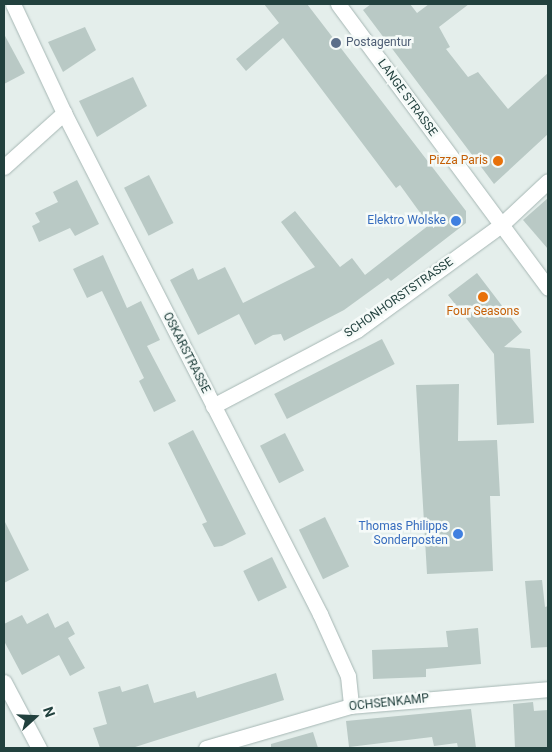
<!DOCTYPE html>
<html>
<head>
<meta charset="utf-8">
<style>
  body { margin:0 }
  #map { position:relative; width:552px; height:752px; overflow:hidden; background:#e4eeeb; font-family:Roboto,sans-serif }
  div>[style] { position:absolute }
  .building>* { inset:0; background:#b9c9c5; transform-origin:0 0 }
  .roads { filter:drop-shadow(0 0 1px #a6b7b4) drop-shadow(0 0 1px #a6b7b4) }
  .minor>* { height:15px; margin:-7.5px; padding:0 7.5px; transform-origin:7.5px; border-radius:7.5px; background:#fff }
  .dots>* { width:14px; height:14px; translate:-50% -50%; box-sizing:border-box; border:2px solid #f5faf8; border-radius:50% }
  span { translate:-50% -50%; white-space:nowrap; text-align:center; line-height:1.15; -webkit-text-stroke:5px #f5faf8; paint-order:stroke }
  .service-label { font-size:12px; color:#4e5e75 }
  .left { translate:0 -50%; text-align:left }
  .street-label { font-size:12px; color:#22413e }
  .food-label { font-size:12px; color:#c56008 }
  .right { translate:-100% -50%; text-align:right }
  .shop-label { font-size:12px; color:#366cbe }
  .frame { position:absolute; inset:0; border:5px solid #22413e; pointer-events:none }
  .north { position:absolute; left:10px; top:692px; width:50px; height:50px; -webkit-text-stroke:4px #f5faf8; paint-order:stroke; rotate:70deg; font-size:14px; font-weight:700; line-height:20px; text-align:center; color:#22413e }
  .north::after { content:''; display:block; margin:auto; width:18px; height:22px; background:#22413e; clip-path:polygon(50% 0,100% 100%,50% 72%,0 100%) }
</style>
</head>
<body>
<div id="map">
  <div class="building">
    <i style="clip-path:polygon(264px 4px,307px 4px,466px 211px,466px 223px,391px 281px,388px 278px,344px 310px,284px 341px,281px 334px,273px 335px,255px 345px,239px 314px,198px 335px,170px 280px,193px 268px,198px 280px,225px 267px,243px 303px,315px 267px,281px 222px,295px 211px,340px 267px,352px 258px,365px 275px,429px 225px,400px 185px,396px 188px,283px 38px,246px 71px,236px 59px,279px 23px)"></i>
    <i style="clip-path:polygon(371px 4px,410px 4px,417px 13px,429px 4px,469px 4px,439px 27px,450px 47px,446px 49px,468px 77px,478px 72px,508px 109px,548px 73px,548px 134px,494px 184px,363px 10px)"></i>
    <i style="clip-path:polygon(85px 27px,96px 50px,63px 72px,48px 42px)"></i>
    <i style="clip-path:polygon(4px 34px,25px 73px,4px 84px)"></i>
    <i style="clip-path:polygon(133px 77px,147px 106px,97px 137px,79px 101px)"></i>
    <i style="left:149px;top:175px;width:54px;height:28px;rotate:63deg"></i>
    <i style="clip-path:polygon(77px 180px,99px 224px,75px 236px,70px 228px,39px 242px,32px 226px,40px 222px,35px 213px,58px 202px,53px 192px)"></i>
    <i style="clip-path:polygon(548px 198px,548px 249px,523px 220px)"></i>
    <i style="clip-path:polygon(103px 255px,127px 308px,141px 301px,160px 340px,147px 346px,176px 401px,154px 412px,139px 381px,144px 378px,102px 291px,87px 298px,73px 269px)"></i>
    <i style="clip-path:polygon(477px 273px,522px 332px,504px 347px,530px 349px,534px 423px,497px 425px,494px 354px,448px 295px)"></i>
    <i style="left:382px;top:339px;width:28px;height:121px;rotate:63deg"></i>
    <i style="clip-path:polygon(459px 384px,458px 441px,497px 440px,500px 496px,490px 496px,493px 571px,427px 574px,416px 385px)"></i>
    <i style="clip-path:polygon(193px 430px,246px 534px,222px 546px,214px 547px,202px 524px,207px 522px,168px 443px)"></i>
    <i style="left:285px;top:433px;width:42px;height:28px;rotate:63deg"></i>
    <i style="left:325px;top:517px;width:55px;height:29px;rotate:64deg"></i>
    <i style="clip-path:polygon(4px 520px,29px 570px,4px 583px)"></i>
    <i style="left:272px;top:557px;width:34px;height:32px;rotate:64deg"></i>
    <i style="clip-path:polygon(542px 580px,545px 607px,548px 606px,548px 647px,531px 648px,525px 581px)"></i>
    <i style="clip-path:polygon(48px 613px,55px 628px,68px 621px,75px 634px,68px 638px,85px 668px,70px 676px,59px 655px,22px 675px,4px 641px,4px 624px,22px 615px,27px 624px)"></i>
    <i style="clip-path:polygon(478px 628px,481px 664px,426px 669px,426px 677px,373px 679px,372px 650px,448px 647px,446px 631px)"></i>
    <i style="clip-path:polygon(276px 673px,284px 700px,132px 748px,100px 748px,93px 728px,107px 724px,98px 692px,120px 686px,122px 692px,148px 684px,154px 703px,195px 691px,197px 698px)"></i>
    <i style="clip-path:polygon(533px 702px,534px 711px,548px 710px,548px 748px,515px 748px,513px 704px)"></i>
    <i style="clip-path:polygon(471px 709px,476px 748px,458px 748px,457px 743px,434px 746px,432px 737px,349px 747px,346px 721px)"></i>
    <i style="clip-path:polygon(313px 732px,318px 748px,271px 748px,271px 744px)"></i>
  </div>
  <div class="roads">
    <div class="minor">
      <i style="left:13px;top:4px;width:120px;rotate:64.9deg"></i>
      <i style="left:64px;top:113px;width:563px;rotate:62.93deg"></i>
      <i style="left:320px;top:614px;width:68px;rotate:65.7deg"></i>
      <i style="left:348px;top:676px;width:30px;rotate:84deg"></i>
      <i style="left:338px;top:4px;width:353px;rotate:53.5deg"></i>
      <i style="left:4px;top:167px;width:81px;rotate:-42deg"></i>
      <i style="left:213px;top:406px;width:163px;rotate:-27.8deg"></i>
      <i style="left:357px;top:330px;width:178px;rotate:-36.1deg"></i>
      <i style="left:501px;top:225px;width:64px;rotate:-43.1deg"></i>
      <i style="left:4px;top:682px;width:75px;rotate:62.1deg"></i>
      <i style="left:206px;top:748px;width:151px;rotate:-16.2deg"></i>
      <i style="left:351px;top:706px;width:198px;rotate:-4.9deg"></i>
    </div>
  </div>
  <div class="dots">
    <i style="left:336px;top:43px;background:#5c6f8a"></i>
    <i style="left:498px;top:161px;background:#e8710a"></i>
    <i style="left:456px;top:221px;background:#3f7fe0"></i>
    <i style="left:483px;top:297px;background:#e8710a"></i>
    <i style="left:458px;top:534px;background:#3f7fe0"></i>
  </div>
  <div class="service-label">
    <span class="left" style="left:346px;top:43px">Postagentur</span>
  </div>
  <div class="street-label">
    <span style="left:407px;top:98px;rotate:54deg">LANGE STRASSE</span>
    <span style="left:399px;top:298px;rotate:-35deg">SCHONHORSTSTRASSE</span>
    <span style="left:186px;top:353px;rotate:63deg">OSKARSTRASSE</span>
    <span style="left:389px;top:703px;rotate:-6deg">OCHSENKAMP</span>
  </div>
  <div class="food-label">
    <span class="right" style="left:488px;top:161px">Pizza Paris</span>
    <span style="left:483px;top:312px">Four Seasons</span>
  </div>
  <div class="shop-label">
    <span class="right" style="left:446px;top:221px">Elektro Wolske</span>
    <span class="right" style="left:448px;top:534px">Thomas Philipps<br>Sonderposten</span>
  </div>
  <div class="frame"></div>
  <div class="north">N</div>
</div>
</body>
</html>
